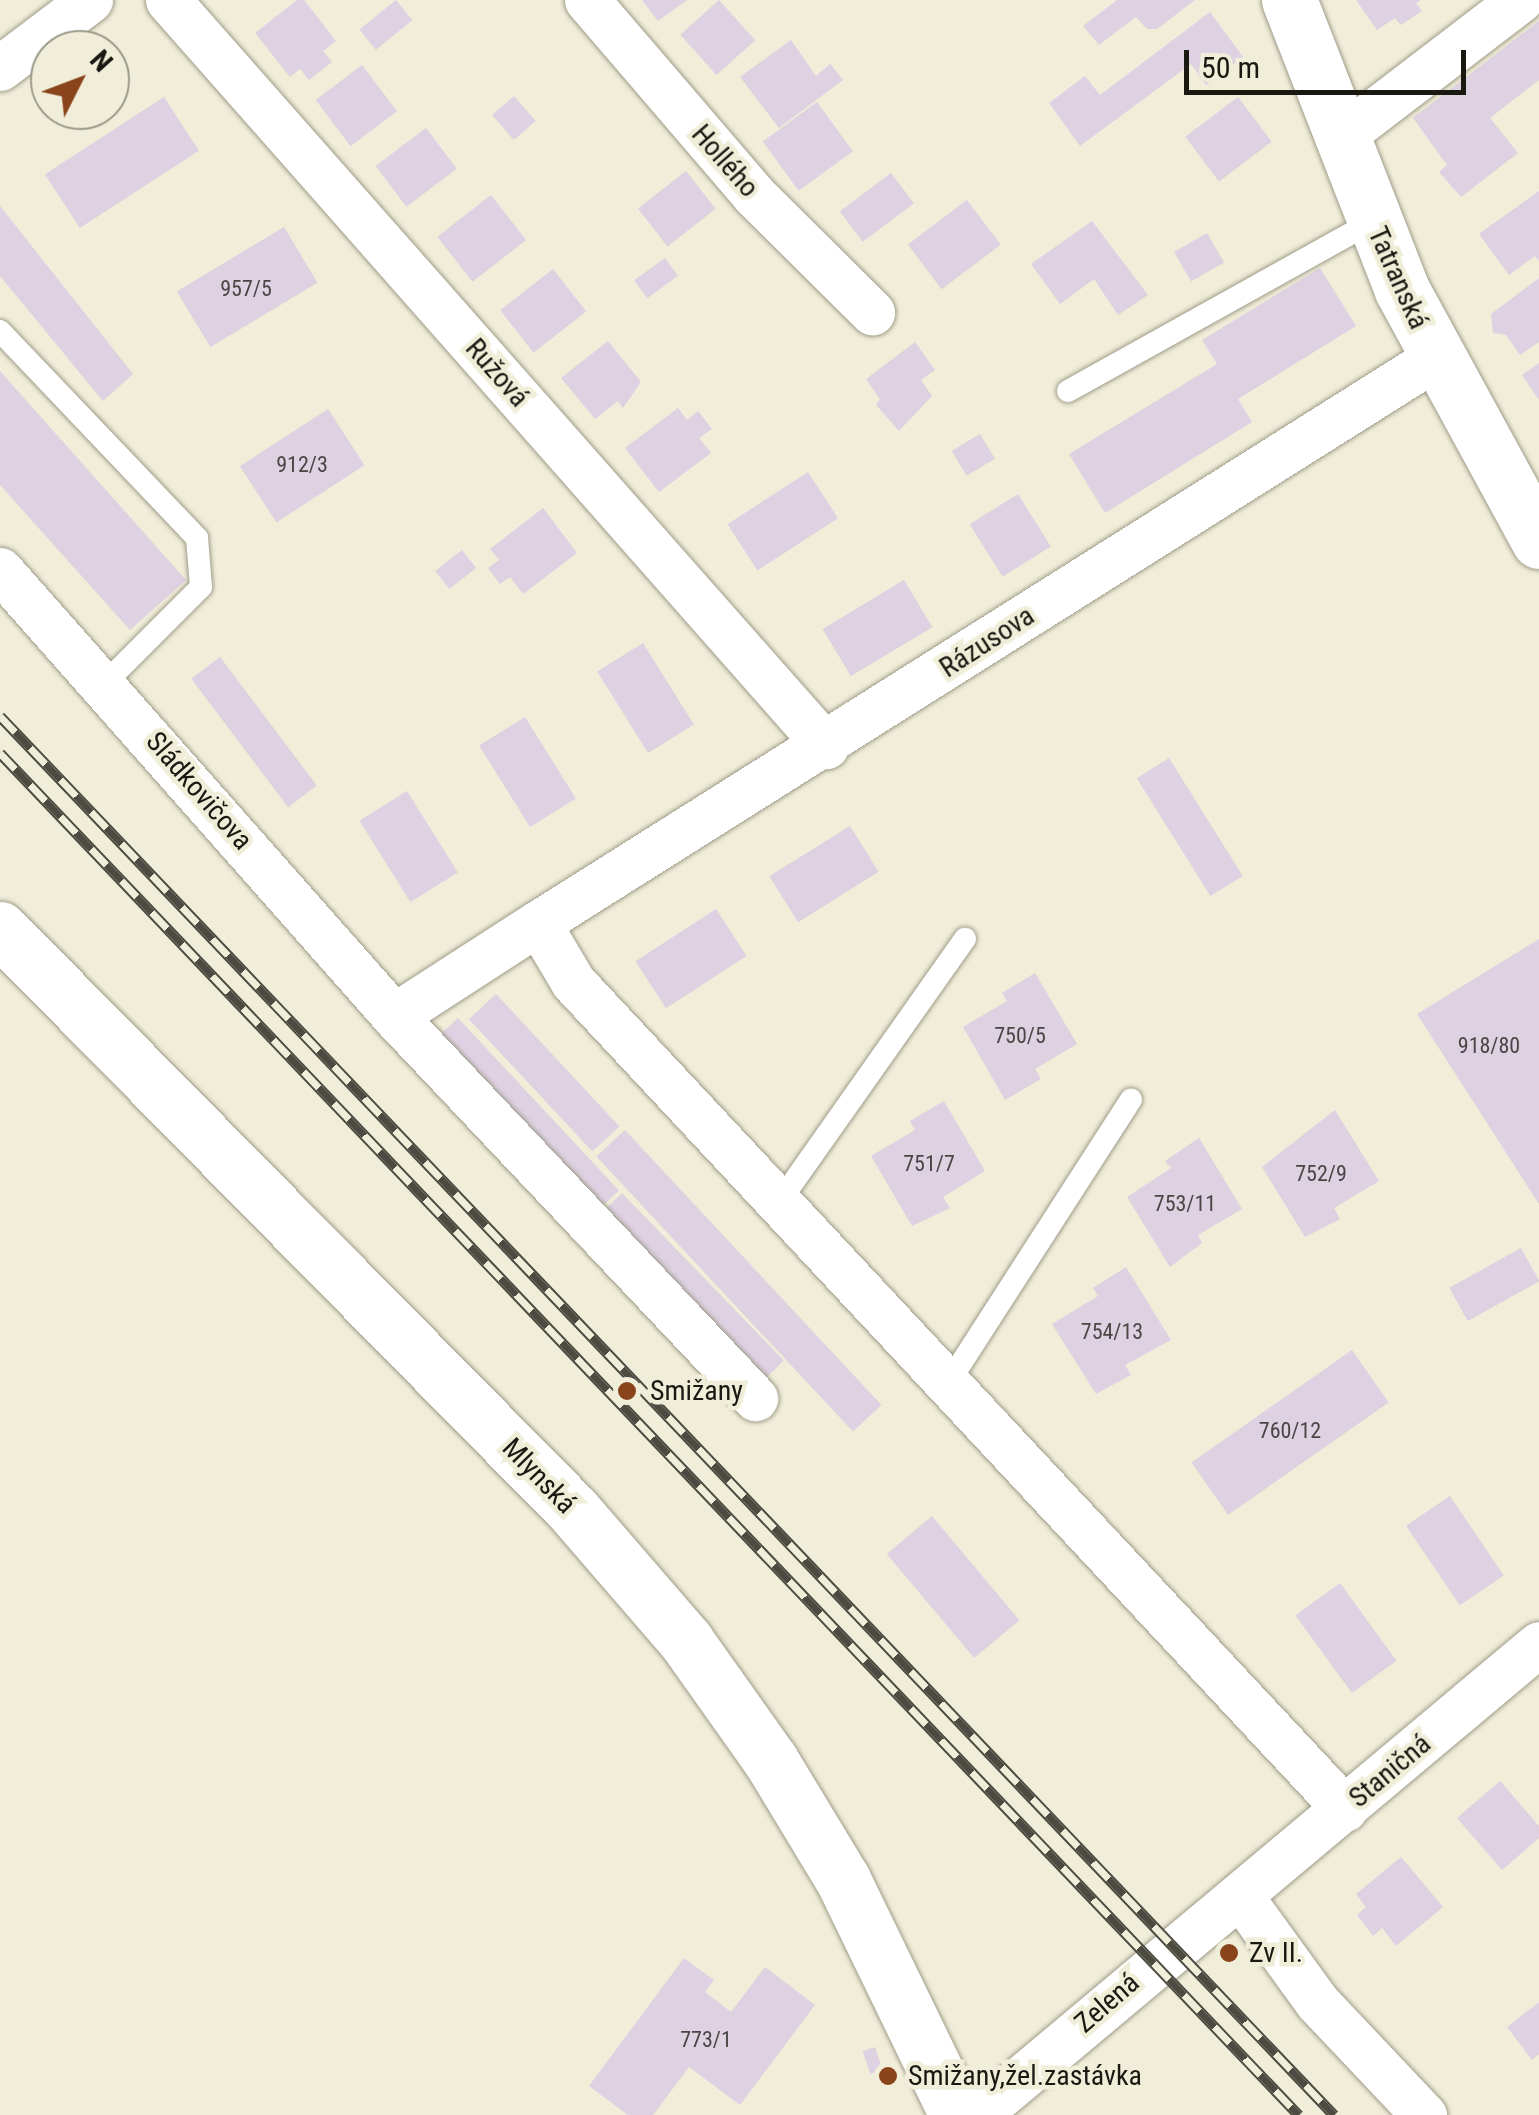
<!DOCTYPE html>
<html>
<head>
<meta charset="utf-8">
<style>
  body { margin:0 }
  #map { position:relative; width:1539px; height:2115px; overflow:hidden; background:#f0edd9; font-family:"Roboto Condensed",sans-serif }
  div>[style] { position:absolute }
  .building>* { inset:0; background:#ddd1e2; transform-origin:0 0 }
  .roads { filter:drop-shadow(0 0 2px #9f9c89) drop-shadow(0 0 2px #9f9c89) }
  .service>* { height:22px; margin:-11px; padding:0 11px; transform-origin:11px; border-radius:11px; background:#fff }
  .minor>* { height:45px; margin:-22.5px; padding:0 22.5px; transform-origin:22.5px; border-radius:22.5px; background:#fff }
  .tertiary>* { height:55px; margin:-27.5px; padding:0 27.5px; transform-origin:27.5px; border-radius:27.5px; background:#fff }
  .secondary>* { height:55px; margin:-27.5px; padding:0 27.5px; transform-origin:27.5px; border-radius:27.5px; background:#fff }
  .rail>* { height:11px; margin-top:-5.5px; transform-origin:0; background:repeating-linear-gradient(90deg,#f0edd9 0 22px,#4c4b41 0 44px); box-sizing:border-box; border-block:2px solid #4c4b41 }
  .dots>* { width:28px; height:28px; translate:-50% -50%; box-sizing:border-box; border:5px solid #f0edd9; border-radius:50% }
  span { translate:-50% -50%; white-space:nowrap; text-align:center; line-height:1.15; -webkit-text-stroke:9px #f0edd9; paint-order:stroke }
  .number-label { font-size:22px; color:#4a4645 }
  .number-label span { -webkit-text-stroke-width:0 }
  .street-label { font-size:28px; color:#191811 }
  .poi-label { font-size:28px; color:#191811 }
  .left { translate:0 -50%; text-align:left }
  .north { position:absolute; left:30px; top:30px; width:100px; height:100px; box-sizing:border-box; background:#f0edd9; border:2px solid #9a9889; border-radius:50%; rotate:48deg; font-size:28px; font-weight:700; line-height:40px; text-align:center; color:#191811 }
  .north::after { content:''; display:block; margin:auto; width:35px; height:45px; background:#89441b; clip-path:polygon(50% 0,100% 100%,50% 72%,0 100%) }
  .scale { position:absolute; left:1184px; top:50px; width:282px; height:45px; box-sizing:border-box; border:5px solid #191811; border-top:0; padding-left:12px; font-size:30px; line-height:35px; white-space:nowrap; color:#191811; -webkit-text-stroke:8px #f0edd9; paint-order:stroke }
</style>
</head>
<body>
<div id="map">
  <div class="building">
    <i style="clip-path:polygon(297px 0,304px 0,336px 41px,323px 51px,332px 62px,309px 80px,300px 69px,290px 77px,255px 33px)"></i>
    <i style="left:396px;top:0;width:26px;height:47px;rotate:51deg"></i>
    <i style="clip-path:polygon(642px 0,687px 0,658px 21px)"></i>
    <i style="left:719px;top:0;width:54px;height:52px;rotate:48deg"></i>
    <i style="clip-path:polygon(1117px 0,1195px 0,1157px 29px,1147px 29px,1136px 17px,1099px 45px,1083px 26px)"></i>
    <i style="clip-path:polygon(1356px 0,1421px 0,1416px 3px,1422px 11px,1401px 25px,1395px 18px,1377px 30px)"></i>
    <i style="clip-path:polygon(1210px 12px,1243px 57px,1206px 85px,1191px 64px,1080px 146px,1049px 103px,1085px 76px,1100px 95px)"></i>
    <i style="clip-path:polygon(1539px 21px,1539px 80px,1490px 118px,1518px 153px,1461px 197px,1439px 172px,1447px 165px,1413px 118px)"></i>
    <i style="clip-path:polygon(791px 40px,816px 76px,830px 64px,843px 80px,779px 128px,740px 77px)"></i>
    <i style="left:362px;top:65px;width:58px;height:58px;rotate:53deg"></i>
    <i style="left:514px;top:96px;width:33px;height:29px;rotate:49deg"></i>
    <i style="left:164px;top:97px;width:64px;height:142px;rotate:57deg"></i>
    <i style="left:1238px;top:97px;width:56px;height:66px;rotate:53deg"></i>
    <i style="left:817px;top:102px;width:61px;height:67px;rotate:54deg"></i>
    <i style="left:426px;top:128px;width:51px;height:63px;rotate:53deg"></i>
    <i style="left:686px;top:171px;width:48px;height:61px;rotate:52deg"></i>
    <i style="left:891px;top:173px;width:38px;height:64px;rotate:53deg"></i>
    <i style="clip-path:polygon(1539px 191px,1539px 261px,1535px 256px,1509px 275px,1479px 234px)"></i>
    <i style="left:491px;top:195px;width:57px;height:68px;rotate:52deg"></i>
    <i style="left:967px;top:200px;width:56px;height:74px;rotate:53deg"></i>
    <i style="clip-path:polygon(0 206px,133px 374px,103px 401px,0 276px)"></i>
    <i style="clip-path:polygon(1092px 221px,1148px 295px,1118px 315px,1094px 279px,1060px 304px,1031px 264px)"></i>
    <i style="left:284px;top:227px;width:65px;height:125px;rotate:59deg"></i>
    <i style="left:1207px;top:233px;width:34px;height:38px;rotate:60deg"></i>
    <i style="left:665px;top:258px;width:22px;height:38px;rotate:54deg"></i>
    <i style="clip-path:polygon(1320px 268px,1356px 326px,1238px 399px,1252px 422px,1105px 513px,1069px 454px,1217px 364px,1202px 340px)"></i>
    <i style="left:553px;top:269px;width:54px;height:67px;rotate:52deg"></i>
    <i style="clip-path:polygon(1539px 278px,1539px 342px,1520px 355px,1506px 335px,1493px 333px,1491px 314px)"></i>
    <i style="clip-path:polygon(608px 341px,641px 382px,623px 408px,618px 401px,595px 419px,561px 378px)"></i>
    <i style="clip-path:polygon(915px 342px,935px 370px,921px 380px,932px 396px,899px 431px,876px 405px,880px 399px,866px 379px)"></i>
    <i style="clip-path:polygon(1539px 363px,1539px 400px,1522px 375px)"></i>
    <i style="clip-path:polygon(0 371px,186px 580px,130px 630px,0 485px)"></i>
    <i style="clip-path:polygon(678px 408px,687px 420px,698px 411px,712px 429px,699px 438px,711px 453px,659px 492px,625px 448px)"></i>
    <i style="left:328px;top:409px;width:67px;height:105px;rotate:57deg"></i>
    <i style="left:980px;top:434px;width:29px;height:33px;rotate:59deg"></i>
    <i style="left:808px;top:472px;width:55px;height:96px;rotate:57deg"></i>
    <i style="left:1018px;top:494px;width:62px;height:57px;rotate:58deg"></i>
    <i style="clip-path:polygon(543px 508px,577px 553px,523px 594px,510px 577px,500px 584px,488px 568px,499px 560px,490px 549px)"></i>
    <i style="left:462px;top:550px;width:23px;height:34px;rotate:52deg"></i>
    <i style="left:904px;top:580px;width:55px;height:95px;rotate:59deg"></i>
    <i style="left:643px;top:643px;width:96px;height:54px;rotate:58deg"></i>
    <i style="left:220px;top:657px;width:161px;height:36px;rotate:53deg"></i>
    <i style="left:525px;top:717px;width:96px;height:54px;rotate:58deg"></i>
    <i style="left:1169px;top:758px;width:139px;height:38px;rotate:58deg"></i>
    <i style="left:407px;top:791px;width:96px;height:56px;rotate:58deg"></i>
    <i style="left:850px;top:826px;width:54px;height:95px;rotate:58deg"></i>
    <i style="left:716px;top:909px;width:56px;height:96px;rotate:57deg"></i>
    <i style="clip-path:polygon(1539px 939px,1539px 1204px,1417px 1014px)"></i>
    <i style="clip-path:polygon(1035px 973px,1077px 1044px,1035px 1069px,1041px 1079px,1005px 1100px,963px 1027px,1007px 1001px,1002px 993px)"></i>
    <i style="left:496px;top:994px;width:181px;height:37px;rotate:47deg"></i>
    <i style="left:458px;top:1018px;width:236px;height:35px;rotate:47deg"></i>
    <i style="clip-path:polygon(944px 1101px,985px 1171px,943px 1197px,950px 1208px,912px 1226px,871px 1156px,915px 1130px,910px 1121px)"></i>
    <i style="clip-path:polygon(1335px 1110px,1379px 1181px,1334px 1208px,1340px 1219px,1305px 1237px,1262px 1167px)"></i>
    <i style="left:625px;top:1130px;width:376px;height:39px;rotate:47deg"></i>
    <i style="clip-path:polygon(1199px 1138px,1242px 1209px,1198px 1235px,1202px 1243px,1170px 1267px,1127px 1197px,1171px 1168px,1165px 1161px)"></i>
    <i style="left:622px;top:1193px;width:233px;height:35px;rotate:46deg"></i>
    <i style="left:1521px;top:1248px;width:38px;height:82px;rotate:61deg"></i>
    <i style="clip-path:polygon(1126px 1267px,1171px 1340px,1125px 1365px,1131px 1375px,1096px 1394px,1052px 1324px,1098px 1296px,1093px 1288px)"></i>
    <i style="left:1352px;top:1350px;width:64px;height:196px;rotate:55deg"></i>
    <i style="left:1450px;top:1496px;width:96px;height:53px;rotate:56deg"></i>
    <i style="left:932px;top:1516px;width:136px;height:59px;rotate:50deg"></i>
    <i style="left:1340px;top:1583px;width:96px;height:55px;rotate:54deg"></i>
    <i style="clip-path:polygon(1500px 1781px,1539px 1826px,1539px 1838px,1502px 1870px,1457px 1818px)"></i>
    <i style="clip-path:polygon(1401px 1857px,1443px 1907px,1396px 1946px,1382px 1928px,1373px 1936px,1357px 1915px,1366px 1907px,1356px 1894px)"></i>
    <i style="left:1230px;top:1946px;width:11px;height:11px;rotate:49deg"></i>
    <i style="clip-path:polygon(684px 1958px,714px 1980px,705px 1992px,731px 2012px,765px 1967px,815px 2005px,740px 2105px,689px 2067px,653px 2115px,628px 2115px,589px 2086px)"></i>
    <i style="clip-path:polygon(1539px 2002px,1539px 2054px,1532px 2060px,1507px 2027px)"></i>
    <i style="left:875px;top:2047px;width:24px;height:13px;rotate:71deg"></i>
  </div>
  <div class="roads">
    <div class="service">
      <i style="left:0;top:331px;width:286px;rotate:46.4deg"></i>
      <i style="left:197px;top:538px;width:49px;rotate:85.3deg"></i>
      <i style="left:201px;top:587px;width:136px;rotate:135deg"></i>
      <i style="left:1068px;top:391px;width:348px;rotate:-29.1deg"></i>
      <i style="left:780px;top:1201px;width:321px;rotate:-54.8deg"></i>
      <i style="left:949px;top:1382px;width:336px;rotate:-57.2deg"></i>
    </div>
    <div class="minor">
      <i style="left:168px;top:0;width:995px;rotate:48.59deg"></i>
      <i style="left:587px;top:0;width:255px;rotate:49.4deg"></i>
      <i style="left:753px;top:194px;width:168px;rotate:44.8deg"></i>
      <i style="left:0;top:68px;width:113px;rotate:-37.1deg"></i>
      <i style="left:1338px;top:139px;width:229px;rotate:-37.4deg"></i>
      <i style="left:0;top:570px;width:595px;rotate:48.54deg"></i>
      <i style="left:394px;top:1016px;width:526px;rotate:46.62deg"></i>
      <i style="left:538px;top:923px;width:1060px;rotate:-32.21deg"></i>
      <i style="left:394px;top:1016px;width:171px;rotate:-32.9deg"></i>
      <i style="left:538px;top:923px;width:69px;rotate:59.3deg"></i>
      <i style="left:573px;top:982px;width:1131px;rotate:46.97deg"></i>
      <i style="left:1241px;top:1897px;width:130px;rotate:54.1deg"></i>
      <i style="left:1317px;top:2002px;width:156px;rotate:46.6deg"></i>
      <i style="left:977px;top:2115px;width:733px;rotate:-39.97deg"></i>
    </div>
    <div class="tertiary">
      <i style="left:0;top:929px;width:816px;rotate:45.4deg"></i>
      <i style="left:573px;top:1510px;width:173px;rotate:49.2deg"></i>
      <i style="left:686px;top:1641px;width:147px;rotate:54.7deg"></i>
      <i style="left:771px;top:1761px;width:139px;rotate:58.8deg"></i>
      <i style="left:843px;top:1880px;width:261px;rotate:64.1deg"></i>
    </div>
    <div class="secondary">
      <i style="left:1289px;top:0;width:311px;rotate:68.7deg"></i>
      <i style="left:1402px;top:290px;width:286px;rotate:61.4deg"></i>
    </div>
  </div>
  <div class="rail">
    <i style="left:0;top:716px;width:1933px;rotate:46.36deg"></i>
    <i style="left:0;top:753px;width:1882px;rotate:46.36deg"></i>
  </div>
  <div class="dots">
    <i style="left:627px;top:1391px;background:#89441b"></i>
    <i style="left:1229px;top:1953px;background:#89441b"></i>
    <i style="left:888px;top:2076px;background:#89441b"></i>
  </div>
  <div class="number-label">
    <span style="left:246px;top:289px">957/5</span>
    <span style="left:302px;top:465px">912/3</span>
    <span style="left:1020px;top:1036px">750/5</span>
    <span style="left:1489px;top:1046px">918/80</span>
    <span style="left:929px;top:1164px">751/7</span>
    <span style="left:1321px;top:1174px">752/9</span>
    <span style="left:1185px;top:1204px">753/11</span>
    <span style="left:1112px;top:1332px">754/13</span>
    <span style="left:1290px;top:1431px">760/12</span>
    <span style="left:706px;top:2040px">773/1</span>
  </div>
  <div class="street-label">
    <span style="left:725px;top:161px;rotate:49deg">Hollého</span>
    <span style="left:1398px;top:278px;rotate:66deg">Tatranská</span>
    <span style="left:497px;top:373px;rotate:49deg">Ružová</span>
    <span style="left:987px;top:642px;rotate:-33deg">Rázusova</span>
    <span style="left:199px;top:791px;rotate:49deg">Sládkovičova</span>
    <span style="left:539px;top:1476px;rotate:46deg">Mlynská</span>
    <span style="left:1390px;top:1771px;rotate:-40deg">Staničná</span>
    <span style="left:1107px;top:2003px;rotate:-41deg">Zelená</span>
  </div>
  <div class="poi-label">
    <span class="left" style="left:650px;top:1391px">Smižany</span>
    <span class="left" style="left:1249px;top:1953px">Zv II.</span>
    <span class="left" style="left:908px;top:2076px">Smižany,žel.zastávka</span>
  </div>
  <div class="north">N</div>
  <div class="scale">50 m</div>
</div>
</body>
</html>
